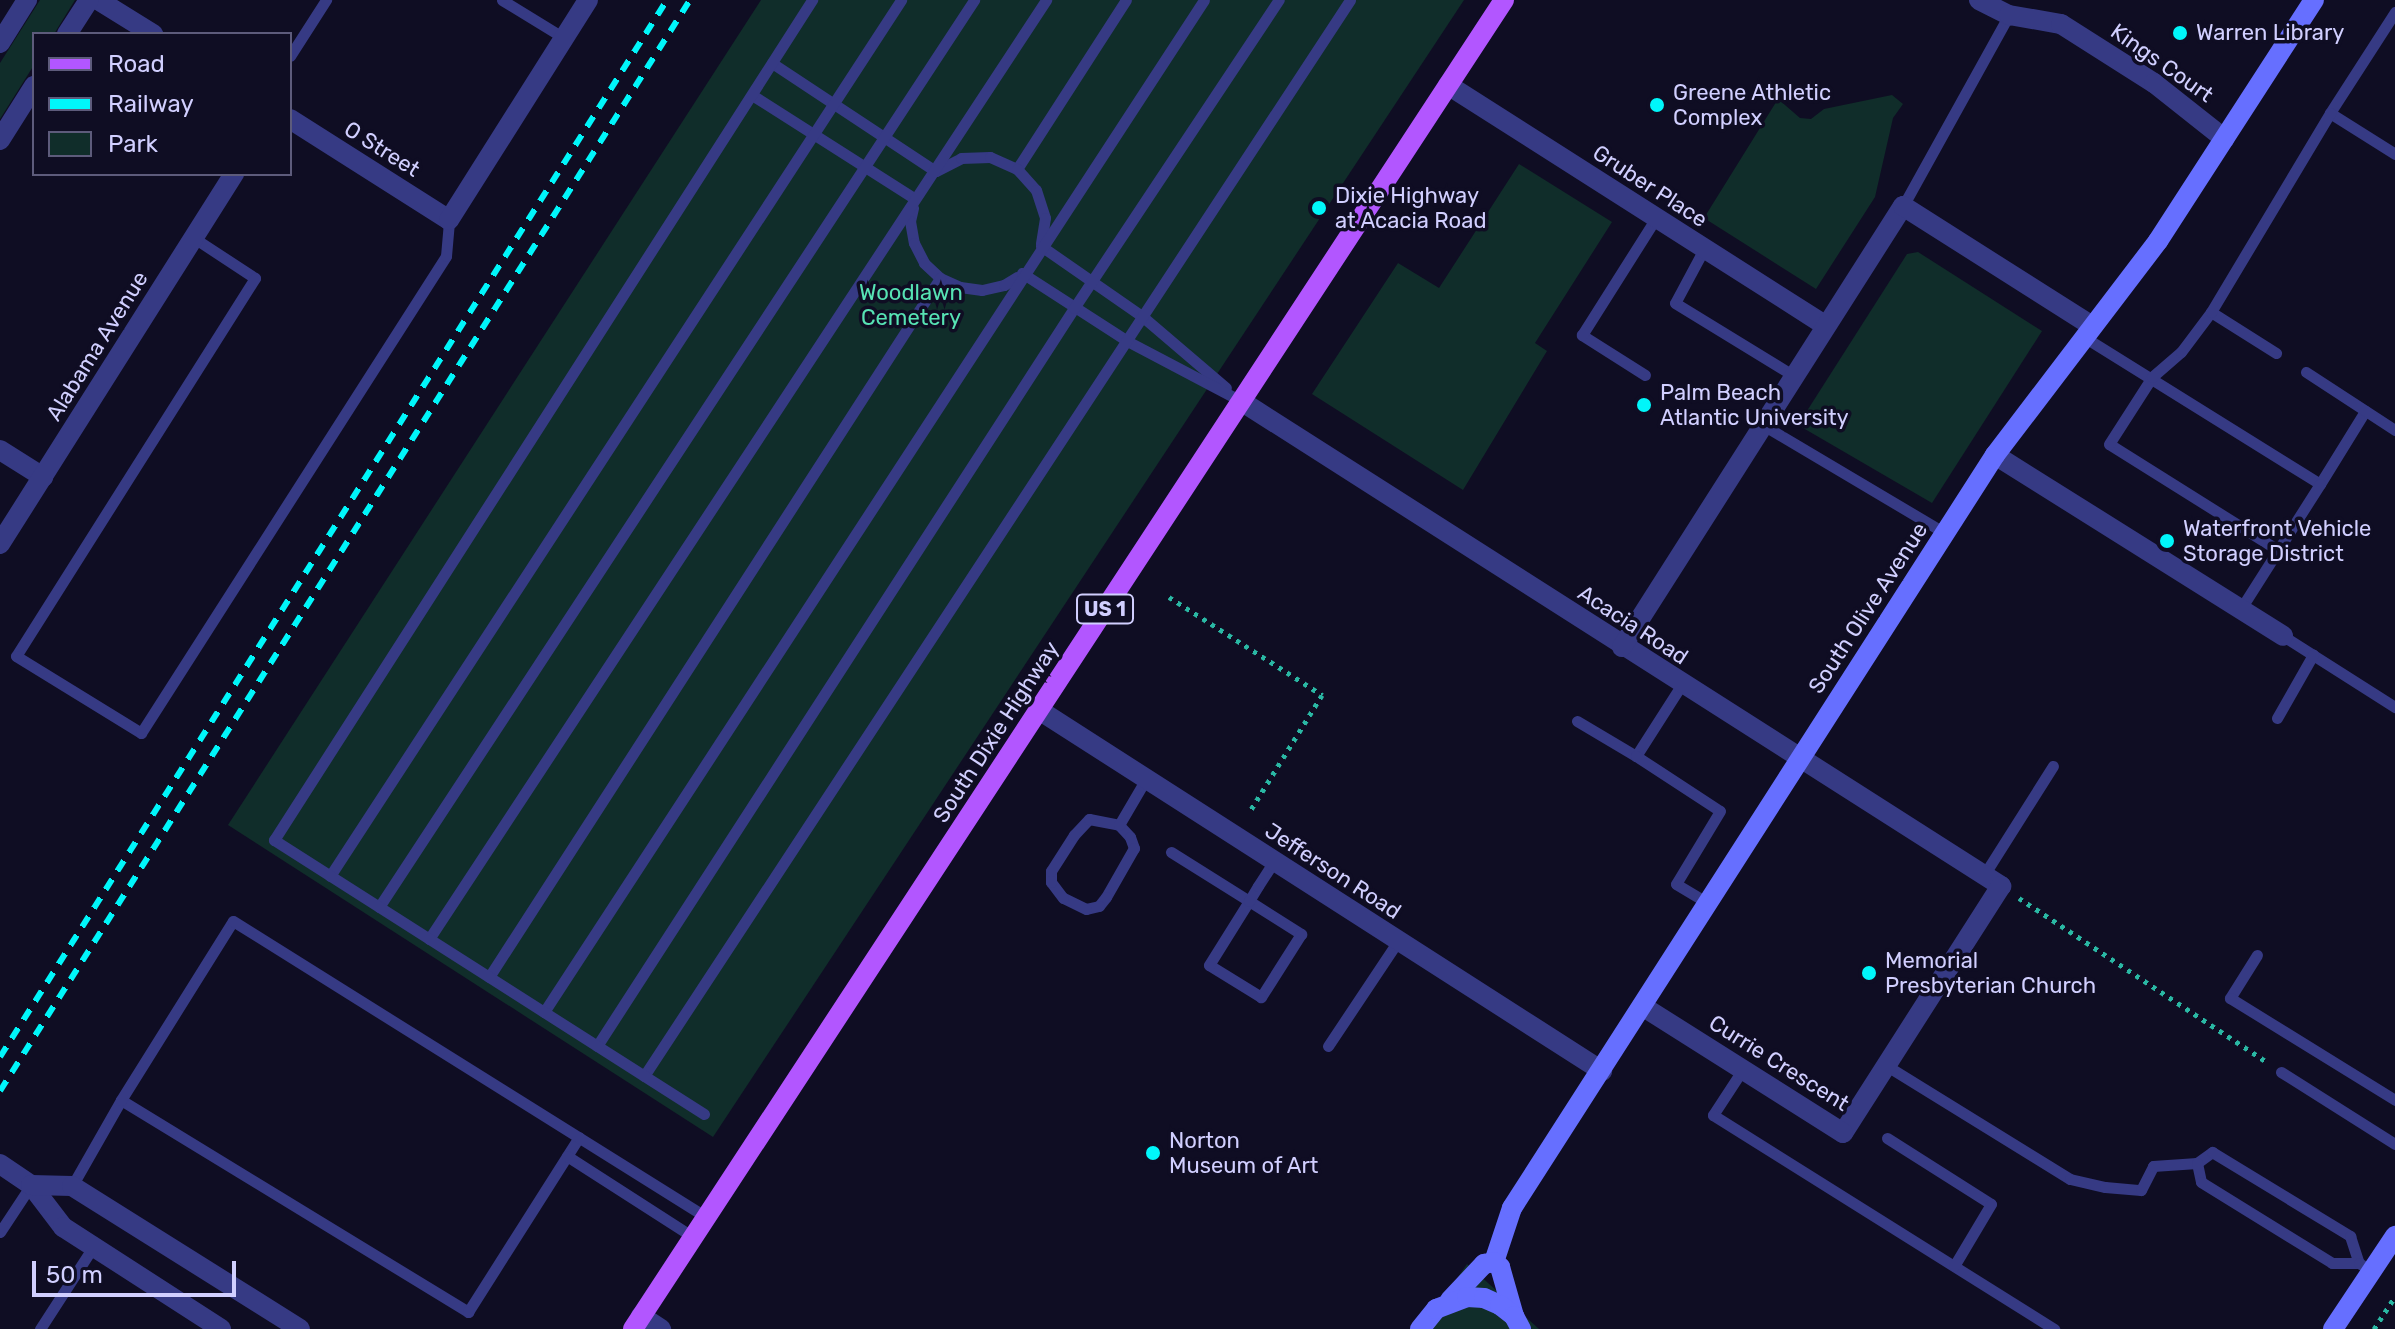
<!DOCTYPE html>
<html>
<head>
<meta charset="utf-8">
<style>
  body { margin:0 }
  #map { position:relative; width:2395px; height:1329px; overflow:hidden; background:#0f0d23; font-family:Rubik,sans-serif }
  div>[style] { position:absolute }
  .green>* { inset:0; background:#102d2a }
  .path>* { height:5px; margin-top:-2.5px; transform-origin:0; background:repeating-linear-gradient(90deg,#2ab8a4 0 4px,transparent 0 10px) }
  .lane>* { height:11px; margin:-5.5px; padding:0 5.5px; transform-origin:5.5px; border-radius:5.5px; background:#363a84 }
  .street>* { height:20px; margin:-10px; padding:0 10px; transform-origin:10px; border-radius:10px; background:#363a84 }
  .secondary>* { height:20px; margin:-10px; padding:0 10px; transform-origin:10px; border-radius:10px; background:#666fff }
  .primary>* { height:20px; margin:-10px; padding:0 10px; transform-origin:10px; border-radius:10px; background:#b256ff }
  .rail>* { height:6px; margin-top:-3px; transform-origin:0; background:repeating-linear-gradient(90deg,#00f6fa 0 12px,transparent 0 22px) }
  .dots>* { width:22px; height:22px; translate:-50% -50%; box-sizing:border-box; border:4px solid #0f0d23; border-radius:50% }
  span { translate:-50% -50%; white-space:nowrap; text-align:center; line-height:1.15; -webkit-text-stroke:7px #0f0d23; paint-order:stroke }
  .shield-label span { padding:2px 6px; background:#0f0d23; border:2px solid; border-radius:6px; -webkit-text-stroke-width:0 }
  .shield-label { font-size:20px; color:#d1cfff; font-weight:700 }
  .poi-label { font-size:22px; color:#d1cfff }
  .left { translate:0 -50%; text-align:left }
  .street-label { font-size:22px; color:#d1cfff }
  .park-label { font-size:22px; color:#57e3b4 }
  .legend { position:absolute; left:32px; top:32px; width:260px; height:144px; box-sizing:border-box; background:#0f0d23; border:2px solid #5d5b7b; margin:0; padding:10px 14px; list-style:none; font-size:24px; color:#d1cfff }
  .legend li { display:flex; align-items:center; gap:16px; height:40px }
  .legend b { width:40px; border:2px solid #5d5b7b }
  .scale { position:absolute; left:32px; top:1261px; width:204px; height:36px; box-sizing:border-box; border:4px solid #d1cfff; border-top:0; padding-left:10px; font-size:24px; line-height:28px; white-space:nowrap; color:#d1cfff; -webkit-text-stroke:6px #0f0d23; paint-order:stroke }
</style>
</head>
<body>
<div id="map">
  <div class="green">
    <i style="clip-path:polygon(40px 0,75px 0,54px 34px,34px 34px,34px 65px,0 119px,0 63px)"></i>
    <i style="clip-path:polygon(761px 0,1464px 0,713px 1137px,228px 825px)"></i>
    <i style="clip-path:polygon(1892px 95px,1903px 104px,1893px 118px,1875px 197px,1816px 289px,1704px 218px,1778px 99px,1800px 118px,1811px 119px,1824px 109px)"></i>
    <i style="clip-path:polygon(1519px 164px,1612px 222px,1535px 343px,1547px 351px,1463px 490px,1312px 394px,1398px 263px,1439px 288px)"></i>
    <i style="clip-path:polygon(1918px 252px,2042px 331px,1932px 503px,1798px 425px,1907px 254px)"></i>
    <i style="clip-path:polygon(1467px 1264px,1539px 1329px,1422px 1329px)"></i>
  </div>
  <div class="path">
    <i style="left:1169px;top:597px;width:182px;rotate:32.6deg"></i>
    <i style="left:1322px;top:695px;width:137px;rotate:121.8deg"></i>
    <i style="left:2019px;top:898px;width:297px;rotate:33.5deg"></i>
    <i style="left:2374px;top:1329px;width:38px;rotate:-57deg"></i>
  </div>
  <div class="lane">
    <i style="left:502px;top:0;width:73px;rotate:31.5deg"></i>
    <i style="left:2395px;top:12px;width:120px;rotate:122.8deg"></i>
    <i style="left:2330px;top:113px;width:77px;rotate:32.2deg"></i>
    <i style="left:290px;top:56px;width:67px;rotate:-57.3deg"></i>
    <i style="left:772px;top:63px;width:196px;rotate:33.5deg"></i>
    <i style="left:752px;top:95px;width:193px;rotate:32.5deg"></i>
    <i style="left:1017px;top:169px;width:201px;rotate:-57.2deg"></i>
    <i style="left:936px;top:171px;width:28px;rotate:-27deg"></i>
    <i style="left:961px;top:158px;width:29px;rotate:-2deg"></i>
    <i style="left:990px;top:157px;width:30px;rotate:24deg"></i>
    <i style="left:1017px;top:169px;width:28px;rotate:48deg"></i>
    <i style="left:1036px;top:190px;width:29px;rotate:72deg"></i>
    <i style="left:1045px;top:218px;width:26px;rotate:99deg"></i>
    <i style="left:1903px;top:206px;width:218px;rotate:-61deg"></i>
    <i style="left:913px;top:208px;width:13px;rotate:103deg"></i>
    <i style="left:910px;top:221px;width:22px;rotate:80deg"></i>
    <i style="left:914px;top:243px;width:22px;rotate:63deg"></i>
    <i style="left:924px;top:263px;width:22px;rotate:43deg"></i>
    <i style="left:940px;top:278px;width:22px;rotate:24deg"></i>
    <i style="left:960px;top:287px;width:22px;rotate:8deg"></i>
    <i style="left:982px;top:290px;width:23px;rotate:-13deg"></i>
    <i style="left:1004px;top:285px;width:15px;rotate:-32deg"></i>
    <i style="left:194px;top:238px;width:73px;rotate:33.3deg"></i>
    <i style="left:255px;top:278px;width:447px;rotate:122.3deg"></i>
    <i style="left:16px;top:656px;width:147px;rotate:31.6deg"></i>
    <i style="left:141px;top:733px;width:566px;rotate:-57.4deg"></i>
    <i style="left:446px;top:256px;width:36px;rotate:-85deg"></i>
    <i style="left:1041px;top:246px;width:124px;rotate:34.8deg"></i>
    <i style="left:1143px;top:317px;width:109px;rotate:40.5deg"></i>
    <i style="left:1704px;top:249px;width:61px;rotate:118.2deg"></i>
    <i style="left:1675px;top:303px;width:140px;rotate:31.5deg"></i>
    <i style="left:1022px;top:273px;width:127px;rotate:32.8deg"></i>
    <i style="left:1129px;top:342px;width:127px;rotate:27.8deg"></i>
    <i style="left:2211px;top:312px;width:77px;rotate:32.2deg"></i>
    <i style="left:2084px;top:337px;width:278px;rotate:31.9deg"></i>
    <i style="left:2320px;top:484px;width:86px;rotate:-58.3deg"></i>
    <i style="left:2306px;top:372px;width:106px;rotate:33.1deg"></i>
    <i style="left:1645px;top:375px;width:75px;rotate:-147.6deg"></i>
    <i style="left:1582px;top:335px;width:138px;rotate:-57.7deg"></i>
    <i style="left:1763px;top:425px;width:212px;rotate:30.7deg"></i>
    <i style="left:2278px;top:550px;width:199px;rotate:-147.9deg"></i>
    <i style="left:2109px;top:444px;width:80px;rotate:-57.3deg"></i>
    <i style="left:2152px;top:377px;width:38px;rotate:-41deg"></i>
    <i style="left:2181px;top:352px;width:50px;rotate:-53.1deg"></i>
    <i style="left:2211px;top:312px;width:232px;rotate:-59.1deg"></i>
    <i style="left:2240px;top:610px;width:149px;rotate:-57.6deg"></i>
    <i style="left:2283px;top:636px;width:133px;rotate:32.4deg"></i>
    <i style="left:2277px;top:718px;width:73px;rotate:-60.3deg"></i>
    <i style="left:1577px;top:721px;width:69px;rotate:30.7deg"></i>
    <i style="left:1636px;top:756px;width:85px;rotate:-57.4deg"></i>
    <i style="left:1636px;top:756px;width:100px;rotate:33.2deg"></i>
    <i style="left:1720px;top:811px;width:85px;rotate:121.1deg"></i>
    <i style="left:1676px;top:884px;width:39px;rotate:31deg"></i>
    <i style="left:1119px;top:825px;width:16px;rotate:47deg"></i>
    <i style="left:1130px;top:837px;width:12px;rotate:70deg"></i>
    <i style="left:1134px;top:848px;width:56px;rotate:119.7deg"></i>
    <i style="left:1106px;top:897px;width:11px;rotate:128deg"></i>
    <i style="left:1099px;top:906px;width:13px;rotate:167deg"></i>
    <i style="left:1086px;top:909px;width:25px;rotate:-154deg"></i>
    <i style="left:1063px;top:898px;width:20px;rotate:-127deg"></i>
    <i style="left:1051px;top:882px;width:11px;rotate:-90deg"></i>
    <i style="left:1051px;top:871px;width:43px;rotate:-57.4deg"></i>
    <i style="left:1074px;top:835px;width:22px;rotate:-47deg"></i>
    <i style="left:1089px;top:819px;width:31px;rotate:11deg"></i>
    <i style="left:1119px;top:825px;width:53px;rotate:-59.6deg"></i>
    <i style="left:1171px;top:852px;width:92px;rotate:32.1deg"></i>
    <i style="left:1249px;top:901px;width:62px;rotate:32.4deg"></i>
    <i style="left:1301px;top:934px;width:75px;rotate:122.4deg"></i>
    <i style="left:1261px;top:997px;width:61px;rotate:-148.4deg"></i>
    <i style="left:1209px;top:965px;width:75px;rotate:-58deg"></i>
    <i style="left:1249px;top:901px;width:17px;rotate:-59deg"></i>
    <i style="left:1258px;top:886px;width:30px;rotate:-57deg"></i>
    <i style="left:1984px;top:875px;width:129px;rotate:-57.7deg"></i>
    <i style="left:330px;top:876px;width:1046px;rotate:-56.9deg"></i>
    <i style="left:379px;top:907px;width:1085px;rotate:-56.73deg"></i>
    <i style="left:429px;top:939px;width:1124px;rotate:-56.69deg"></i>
    <i style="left:2257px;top:955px;width:51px;rotate:122.1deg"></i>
    <i style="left:2230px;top:998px;width:194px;rotate:31.7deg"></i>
    <i style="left:489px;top:977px;width:832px;rotate:-57.17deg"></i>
    <i style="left:544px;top:1012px;width:1208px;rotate:-56.89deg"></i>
    <i style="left:597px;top:1046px;width:879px;rotate:-57.12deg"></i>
    <i style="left:1074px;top:308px;width:370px;rotate:-56.4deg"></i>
    <i style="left:1328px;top:1046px;width:126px;rotate:-56.3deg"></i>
    <i style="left:1887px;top:1066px;width:215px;rotate:31.7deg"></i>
    <i style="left:2070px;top:1179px;width:36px;rotate:13deg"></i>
    <i style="left:2105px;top:1187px;width:36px;rotate:5deg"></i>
    <i style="left:2141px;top:1190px;width:27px;rotate:-63deg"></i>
    <i style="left:2153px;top:1166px;width:44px;rotate:-3.9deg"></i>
    <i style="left:2197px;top:1163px;width:19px;rotate:-36deg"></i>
    <i style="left:2212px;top:1152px;width:162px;rotate:31.3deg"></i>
    <i style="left:2350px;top:1236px;width:28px;rotate:72deg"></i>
    <i style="left:1743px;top:1069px;width:55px;rotate:123.1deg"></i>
    <i style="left:1713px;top:1115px;width:403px;rotate:32.1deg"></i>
    <i style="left:2281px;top:1072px;width:135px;rotate:32.3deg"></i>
    <i style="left:644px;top:1076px;width:1287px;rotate:-56.73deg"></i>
    <i style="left:121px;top:1100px;width:407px;rotate:31.4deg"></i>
    <i style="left:468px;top:1312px;width:207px;rotate:-57.6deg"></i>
    <i style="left:704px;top:1114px;width:510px;rotate:-147.49deg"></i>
    <i style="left:274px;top:840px;width:998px;rotate:-57.36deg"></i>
    <i style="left:1887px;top:1138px;width:123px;rotate:32.4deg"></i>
    <i style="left:1991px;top:1204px;width:72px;rotate:120.8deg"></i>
    <i style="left:567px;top:1156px;width:150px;rotate:32.7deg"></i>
    <i style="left:2197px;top:1163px;width:19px;rotate:78deg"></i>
    <i style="left:2201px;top:1182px;width:154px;rotate:31.7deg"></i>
    <i style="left:2332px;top:1263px;width:27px"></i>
    <i style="left:2359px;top:1263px;width:7px;rotate:34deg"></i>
    <i style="left:72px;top:1186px;width:99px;rotate:-60.3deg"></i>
    <i style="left:121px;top:1100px;width:211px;rotate:-58deg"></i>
    <i style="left:233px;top:921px;width:558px;rotate:32.04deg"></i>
    <i style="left:0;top:1232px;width:56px;rotate:-56.6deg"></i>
    <i style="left:40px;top:1329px;width:98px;rotate:-57.1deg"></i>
  </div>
  <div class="street">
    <i style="left:98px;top:0;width:65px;rotate:31.7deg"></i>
    <i style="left:1979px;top:0;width:34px;rotate:27deg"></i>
    <i style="left:2009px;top:15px;width:53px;rotate:9.8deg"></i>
    <i style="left:2061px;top:24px;width:110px;rotate:32.4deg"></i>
    <i style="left:2154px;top:83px;width:90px;rotate:38.3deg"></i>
    <i style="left:67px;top:34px;width:40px;rotate:-57.1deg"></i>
    <i style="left:0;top:43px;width:51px;rotate:-57.9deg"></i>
    <i style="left:1448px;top:85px;width:448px;rotate:32.5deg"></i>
    <i style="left:290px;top:119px;width:188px;rotate:32.4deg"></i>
    <i style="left:449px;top:220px;width:260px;rotate:-57.7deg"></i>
    <i style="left:0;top:140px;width:64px;rotate:-57.8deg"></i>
    <i style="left:1241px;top:401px;width:902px;rotate:32.54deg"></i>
    <i style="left:2001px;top:886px;width:293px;rotate:122.6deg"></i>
    <i style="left:1843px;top:1133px;width:236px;rotate:-147.7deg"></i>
    <i style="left:0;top:450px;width:51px;rotate:32.1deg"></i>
    <i style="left:1995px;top:455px;width:340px;rotate:32.1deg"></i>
    <i style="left:0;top:544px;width:438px;rotate:-57.7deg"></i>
    <i style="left:1622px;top:647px;width:523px;rotate:-57.5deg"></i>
    <i style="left:1903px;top:206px;width:224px;rotate:32.4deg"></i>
    <i style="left:1039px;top:710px;width:669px;rotate:32.67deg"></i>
    <i style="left:0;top:1164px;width:37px;rotate:34deg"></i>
    <i style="left:31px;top:1185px;width:53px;rotate:52.7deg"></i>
    <i style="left:63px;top:1227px;width:188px;rotate:32.8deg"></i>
    <i style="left:31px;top:1185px;width:41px;rotate:1.4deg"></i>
    <i style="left:72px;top:1186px;width:269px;rotate:32.1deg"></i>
    <i style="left:641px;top:1316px;width:24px;rotate:33deg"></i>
  </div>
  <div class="secondary">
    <i style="left:1494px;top:1262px;width:57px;rotate:-71.6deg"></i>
    <i style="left:1512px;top:1208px;width:895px;rotate:-57.32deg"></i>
    <i style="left:1995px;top:455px;width:269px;rotate:-52.7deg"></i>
    <i style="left:2158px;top:241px;width:287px;rotate:-57.1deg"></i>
    <i style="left:1494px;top:1262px;width:8px;rotate:40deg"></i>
    <i style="left:1500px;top:1267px;width:51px;rotate:74.1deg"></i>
    <i style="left:1450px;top:1300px;width:50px;rotate:-46.6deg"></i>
    <i style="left:1484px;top:1264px;width:10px;rotate:-11deg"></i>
    <i style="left:1420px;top:1329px;width:26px;rotate:-51deg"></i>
    <i style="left:1436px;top:1309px;width:33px;rotate:-21deg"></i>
    <i style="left:1467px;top:1297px;width:17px;rotate:3deg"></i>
    <i style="left:1484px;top:1298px;width:17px;rotate:24deg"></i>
    <i style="left:1500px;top:1305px;width:18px;rotate:38deg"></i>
    <i style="left:1514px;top:1316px;width:15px;rotate:62deg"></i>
    <i style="left:2333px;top:1329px;width:112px;rotate:-56.3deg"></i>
  </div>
  <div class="primary">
    <i style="left:633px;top:1329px;width:1589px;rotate:-56.76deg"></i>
  </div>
  <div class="rail">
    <i style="left:0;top:1057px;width:1250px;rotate:-57.75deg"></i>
    <i style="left:0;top:1091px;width:1291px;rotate:-57.69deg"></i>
  </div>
  <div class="dots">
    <i style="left:2180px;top:33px;background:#00f6fa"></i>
    <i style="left:1657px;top:105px;background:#00f6fa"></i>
    <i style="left:1319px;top:208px;background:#00f6fa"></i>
    <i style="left:1644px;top:405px;background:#00f6fa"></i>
    <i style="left:2167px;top:541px;background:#00f6fa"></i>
    <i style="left:1869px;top:973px;background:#00f6fa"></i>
    <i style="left:1153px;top:1153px;background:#00f6fa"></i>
  </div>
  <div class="shield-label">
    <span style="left:1105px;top:609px">US 1</span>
  </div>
  <div class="poi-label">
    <span class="left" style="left:2196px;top:33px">Warren Library</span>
    <span class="left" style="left:1673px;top:105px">Greene Athletic<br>Complex</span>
    <span class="left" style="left:1335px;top:208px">Dixie Highway<br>at Acacia Road</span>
    <span class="left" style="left:1660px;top:405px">Palm Beach<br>Atlantic University</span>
    <span class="left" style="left:2183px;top:541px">Waterfront Vehicle<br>Storage District</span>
    <span class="left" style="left:1885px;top:973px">Memorial<br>Presbyterian Church</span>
    <span class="left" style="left:1169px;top:1153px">Norton<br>Museum of Art</span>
  </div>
  <div class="street-label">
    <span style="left:2162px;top:63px;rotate:35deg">Kings Court</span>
    <span style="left:382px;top:149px;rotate:32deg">O Street</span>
    <span style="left:1650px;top:186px;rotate:33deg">Gruber Place</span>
    <span style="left:97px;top:346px;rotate:-58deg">Alabama Avenue</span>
    <span style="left:1868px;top:608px;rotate:-57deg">South Olive Avenue</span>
    <span style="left:1633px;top:625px;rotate:33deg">Acacia Road</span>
    <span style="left:996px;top:732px;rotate:-57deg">South Dixie Highway</span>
    <span style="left:1333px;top:871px;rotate:33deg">Jefferson Road</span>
    <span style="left:1779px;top:1063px;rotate:32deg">Currie Crescent</span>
  </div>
  <div class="park-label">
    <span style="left:911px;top:305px">Woodlawn<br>Cemetery</span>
  </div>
  <ul class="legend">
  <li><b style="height:10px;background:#b256ff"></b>Road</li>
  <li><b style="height:10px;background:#00f6fa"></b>Railway</li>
  <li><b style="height:22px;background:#102d2a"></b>Park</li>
  </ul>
  <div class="scale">50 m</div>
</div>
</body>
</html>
